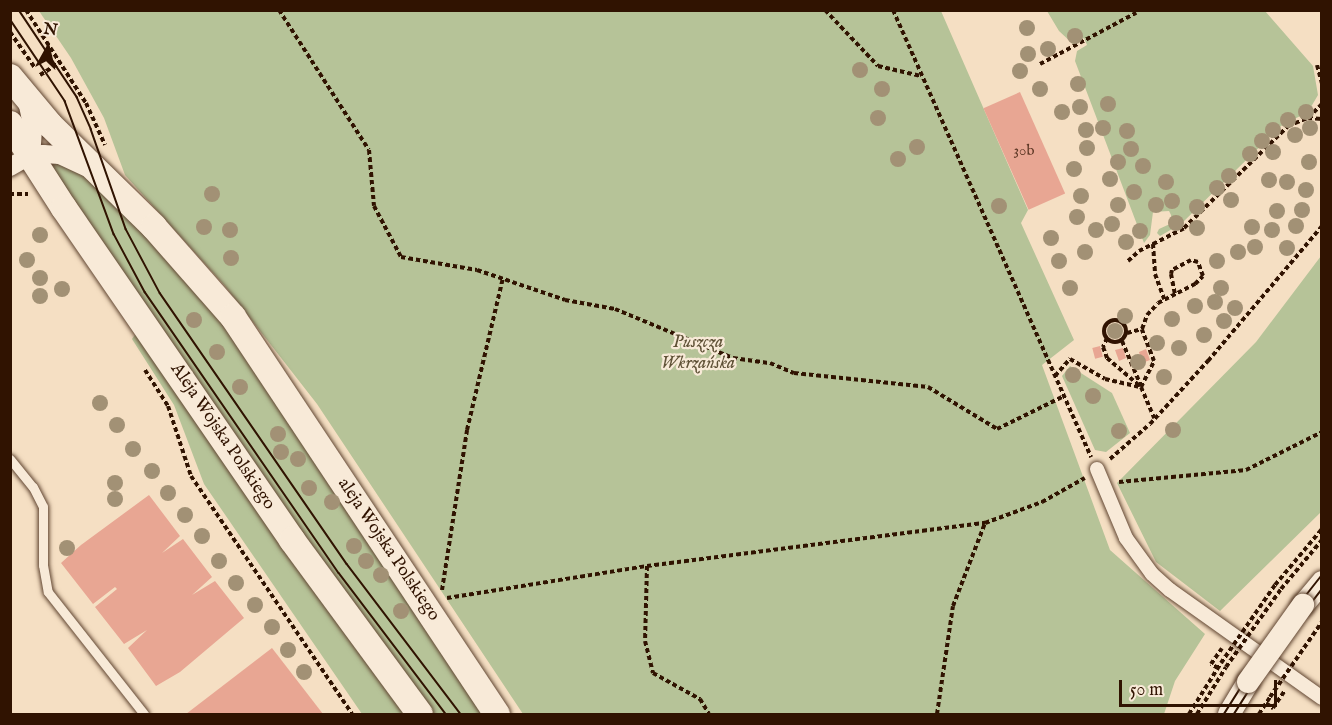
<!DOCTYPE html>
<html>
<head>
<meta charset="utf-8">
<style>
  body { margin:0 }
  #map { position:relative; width:1332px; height:725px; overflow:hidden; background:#f5dfc3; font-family:"IM FELL English",serif }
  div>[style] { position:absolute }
  .green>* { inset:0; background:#b6c398 }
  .building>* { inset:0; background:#e8a693; transform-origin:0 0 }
  .path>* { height:4px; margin-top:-2px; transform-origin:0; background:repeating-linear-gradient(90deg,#301301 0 4.5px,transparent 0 7.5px) }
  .path>.ring { margin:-2px; padding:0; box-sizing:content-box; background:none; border:4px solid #301301; border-radius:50% }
  .roads { filter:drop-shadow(0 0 2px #614632) drop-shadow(0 0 2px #614632) }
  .service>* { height:9px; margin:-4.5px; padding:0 4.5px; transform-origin:4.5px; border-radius:4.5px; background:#f8ead8 }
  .pedestrian>* { height:14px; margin:-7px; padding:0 7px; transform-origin:7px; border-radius:7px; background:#f8ead8 }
  .minor>* { height:18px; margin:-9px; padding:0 9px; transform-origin:9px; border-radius:9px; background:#f8ead8 }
  .tertiary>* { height:22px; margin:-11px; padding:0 11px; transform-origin:11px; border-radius:11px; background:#f8ead8 }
  .secondary>* { height:26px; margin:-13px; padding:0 13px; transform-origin:13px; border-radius:13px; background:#f8ead8 }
  .tram>* { height:1.5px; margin:-0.75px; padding:0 0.75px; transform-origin:0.75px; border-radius:0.75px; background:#301301 }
  .path-bridge>* { height:4px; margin-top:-2px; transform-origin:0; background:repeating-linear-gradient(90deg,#301301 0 4.5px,transparent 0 7.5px) }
  .bridges { filter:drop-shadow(0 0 2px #614632) drop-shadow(0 0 2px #614632) }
  .tertiary-bridge>* { height:22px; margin:-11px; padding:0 11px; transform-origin:11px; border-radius:11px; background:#f8ead8 }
  .trees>* { width:16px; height:16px; margin:-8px; border-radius:50%; background:#a29175 }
  span { translate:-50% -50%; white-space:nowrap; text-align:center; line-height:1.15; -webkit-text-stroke:4.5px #f8ead8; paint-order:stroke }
  .number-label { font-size:15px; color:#5e3826 }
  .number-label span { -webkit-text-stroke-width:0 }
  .park-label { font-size:18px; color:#5f5136; font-style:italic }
  .street-label { font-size:18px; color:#301301 }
  .frame { position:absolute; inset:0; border:12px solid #301301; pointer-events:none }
  .north { position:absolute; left:18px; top:18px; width:60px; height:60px; -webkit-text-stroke:4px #f8ead8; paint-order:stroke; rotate:8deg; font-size:16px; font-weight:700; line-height:24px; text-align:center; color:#301301 }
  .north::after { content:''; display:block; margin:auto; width:21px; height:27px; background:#301301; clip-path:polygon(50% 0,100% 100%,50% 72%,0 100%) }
  .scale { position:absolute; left:1119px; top:680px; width:158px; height:27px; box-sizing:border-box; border:3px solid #301301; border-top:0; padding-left:8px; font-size:18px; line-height:21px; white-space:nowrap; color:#301301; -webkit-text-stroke:4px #f8ead8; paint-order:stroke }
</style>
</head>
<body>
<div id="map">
  <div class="green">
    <i style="clip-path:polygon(39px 11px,941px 11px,1028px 210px,1021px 223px,1074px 340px,1042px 365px,1110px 550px,1205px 634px,1175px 681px,1164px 714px,523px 714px,317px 404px,225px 286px,125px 175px,104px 118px,71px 58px)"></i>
    <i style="clip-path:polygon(1047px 11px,1265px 11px,1313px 66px,1318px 95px,1308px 112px,1281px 126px,1181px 224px,1160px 236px,1157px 233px,1159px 229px,1172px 223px,1171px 215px,1169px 211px,1153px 212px,1150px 235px,1144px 243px,1075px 61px,1077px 51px,1087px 45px,1084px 38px,1073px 44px,1059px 31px)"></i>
    <i style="clip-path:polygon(67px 161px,130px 219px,238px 342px,484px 714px,434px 714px,317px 555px,75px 201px,53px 168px,52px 163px)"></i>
    <i style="clip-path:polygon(1321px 256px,1321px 512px,1220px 611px,1156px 562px,1117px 483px,1256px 342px)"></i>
    <i style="clip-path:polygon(137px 332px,406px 714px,362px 714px,204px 484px,174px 405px,132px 339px)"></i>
    <i style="clip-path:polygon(1070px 366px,1112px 393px,1130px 433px,1106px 452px,1095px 450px,1062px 376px)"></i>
  </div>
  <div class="building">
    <i style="left:1020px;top:92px;width:111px;height:40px;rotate:66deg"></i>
    <i style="left:1100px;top:346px;width:11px;height:8px;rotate:75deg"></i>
    <i style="clip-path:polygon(1123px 348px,1126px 358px,1119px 361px,1115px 350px)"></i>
    <i style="clip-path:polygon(1146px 349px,1150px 360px,1142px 363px,1139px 352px)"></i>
    <i style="clip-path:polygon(149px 495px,180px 536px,162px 553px,183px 539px,212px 577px,192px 595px,215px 581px,244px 618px,180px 672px,156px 686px,128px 648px,147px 630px,124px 644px,95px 607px,117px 589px,115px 587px,93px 604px,61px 563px,81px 545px)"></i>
    <i style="clip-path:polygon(272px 648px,323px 714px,186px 714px)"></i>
  </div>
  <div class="path">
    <i style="left:26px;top:10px;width:111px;rotate:57.2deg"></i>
    <i style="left:86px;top:103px;width:46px;rotate:65.7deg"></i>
    <i style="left:279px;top:10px;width:166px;rotate:57.3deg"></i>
    <i style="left:369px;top:150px;width:56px;rotate:84.9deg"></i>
    <i style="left:374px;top:206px;width:58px;rotate:62.1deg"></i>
    <i style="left:401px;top:257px;width:77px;rotate:9.7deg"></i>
    <i style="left:477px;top:270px;width:93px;rotate:18.8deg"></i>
    <i style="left:565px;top:300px;width:51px;rotate:10.2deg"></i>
    <i style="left:615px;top:309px;width:128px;rotate:22.6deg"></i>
    <i style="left:733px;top:358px;width:37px;rotate:8deg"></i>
    <i style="left:770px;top:363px;width:26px;rotate:23deg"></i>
    <i style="left:794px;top:373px;width:135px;rotate:6deg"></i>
    <i style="left:928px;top:387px;width:81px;rotate:31.3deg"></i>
    <i style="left:997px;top:429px;width:75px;rotate:-26.2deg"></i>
    <i style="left:825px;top:10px;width:77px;rotate:46.6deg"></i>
    <i style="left:878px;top:66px;width:44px;rotate:13.1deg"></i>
    <i style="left:893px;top:10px;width:489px;rotate:66.1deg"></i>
    <i style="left:10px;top:32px;width:44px;rotate:55.2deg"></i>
    <i style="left:1040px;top:64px;width:109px;rotate:-28deg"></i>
    <i style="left:1317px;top:65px;width:20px;rotate:75deg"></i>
    <i style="left:40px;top:75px;width:25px;rotate:-32deg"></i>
    <i style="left:1322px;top:104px;width:20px;rotate:135deg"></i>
    <i style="left:1308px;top:118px;width:14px;rotate:4deg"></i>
    <i style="left:10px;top:194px;width:18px"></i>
    <i style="left:1153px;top:244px;width:35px;rotate:-27deg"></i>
    <i style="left:1184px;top:228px;width:146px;rotate:-44.4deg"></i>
    <i style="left:1288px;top:126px;width:22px;rotate:-22deg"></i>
    <i style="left:1128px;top:261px;width:15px;rotate:-42deg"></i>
    <i style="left:1139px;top:251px;width:16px;rotate:-27deg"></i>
    <i style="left:1153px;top:244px;width:30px;rotate:86deg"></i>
    <i style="left:1155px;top:274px;width:27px;rotate:70deg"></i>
    <i class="ring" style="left:1104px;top:320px;width:18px;height:18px"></i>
    <i style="left:1127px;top:333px;width:16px;rotate:-15deg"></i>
    <i style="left:1107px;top:338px;width:10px;rotate:114deg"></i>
    <i style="left:1103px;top:347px;width:12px;rotate:70deg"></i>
    <i style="left:1107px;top:358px;width:45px;rotate:40.5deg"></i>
    <i style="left:1122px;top:341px;width:49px;rotate:67.1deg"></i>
    <i style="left:145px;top:370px;width:43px;rotate:57.4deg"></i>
    <i style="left:168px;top:406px;width:74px;rotate:71.8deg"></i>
    <i style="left:191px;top:476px;width:287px;rotate:55.9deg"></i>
    <i style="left:1055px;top:376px;width:23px;rotate:-49deg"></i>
    <i style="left:1070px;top:359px;width:40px;rotate:29.7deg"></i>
    <i style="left:1105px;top:379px;width:37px;rotate:13deg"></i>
    <i style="left:1141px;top:387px;width:34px;rotate:67deg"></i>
    <i style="left:1141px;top:387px;width:29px;rotate:-63deg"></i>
    <i style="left:1154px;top:361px;width:34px;rotate:-111deg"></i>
    <i style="left:1142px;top:329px;width:15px;rotate:-70deg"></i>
    <i style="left:1147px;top:315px;width:16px;rotate:-47deg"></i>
    <i style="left:1158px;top:303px;width:42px;rotate:-27.2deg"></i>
    <i style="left:1195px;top:284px;width:11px;rotate:-45deg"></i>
    <i style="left:1203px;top:276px;width:15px;rotate:-110deg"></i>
    <i style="left:1198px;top:262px;width:7px;rotate:-164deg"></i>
    <i style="left:1191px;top:260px;width:21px;rotate:152deg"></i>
    <i style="left:1172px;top:270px;width:4px;rotate:104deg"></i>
    <i style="left:1171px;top:274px;width:20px;rotate:79deg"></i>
    <i style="left:1110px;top:459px;width:53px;rotate:-41.2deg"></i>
    <i style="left:1150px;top:424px;width:86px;rotate:-47.4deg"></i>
    <i style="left:1208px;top:361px;width:177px;rotate:-49.8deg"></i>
    <i style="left:1119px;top:482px;width:128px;rotate:-5.4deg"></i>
    <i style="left:1246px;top:470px;width:85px;rotate:-26.6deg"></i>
    <i style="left:647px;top:566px;width:75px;rotate:91.5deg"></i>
    <i style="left:645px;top:641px;width:33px;rotate:76deg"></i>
    <i style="left:653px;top:673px;width:54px;rotate:29deg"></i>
    <i style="left:700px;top:699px;width:17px;rotate:59deg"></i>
    <i style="left:1275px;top:585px;width:73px;rotate:-50deg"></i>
    <i style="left:1281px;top:589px;width:64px;rotate:-50.1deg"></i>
    <i style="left:442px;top:590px;width:162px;rotate:-81.1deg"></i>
    <i style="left:467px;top:430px;width:156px;rotate:-76.7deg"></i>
    <i style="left:447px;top:598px;width:203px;rotate:-9.1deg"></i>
    <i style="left:647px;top:566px;width:341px;rotate:-7.3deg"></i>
    <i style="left:985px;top:523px;width:61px;rotate:-20.2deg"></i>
    <i style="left:1042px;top:502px;width:49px;rotate:-29.2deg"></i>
    <i style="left:1218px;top:668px;width:8px;rotate:-150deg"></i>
    <i style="left:1211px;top:664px;width:19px;rotate:-55deg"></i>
    <i style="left:1266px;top:703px;width:9px;rotate:36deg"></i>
    <i style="left:1273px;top:708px;width:22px;rotate:-56deg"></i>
    <i style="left:937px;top:714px;width:109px;rotate:-81.6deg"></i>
    <i style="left:953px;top:606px;width:89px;rotate:-68.9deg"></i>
    <i style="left:1189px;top:714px;width:60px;rotate:-57.9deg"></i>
    <i style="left:1197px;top:714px;width:55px;rotate:-58.3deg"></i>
    <i style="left:1259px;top:714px;width:20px;rotate:-57deg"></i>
  </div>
  <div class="roads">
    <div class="service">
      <i style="left:10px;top:459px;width:36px;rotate:51deg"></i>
      <i style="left:33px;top:487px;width:22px;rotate:63deg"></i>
      <i style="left:43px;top:507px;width:58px;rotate:90deg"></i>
      <i style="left:43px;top:565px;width:27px;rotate:80deg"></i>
      <i style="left:48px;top:592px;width:155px;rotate:51.8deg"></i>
    </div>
    <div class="pedestrian">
      <i style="left:1097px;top:469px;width:75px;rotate:67.2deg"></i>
      <i style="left:1126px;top:538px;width:44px;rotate:54.2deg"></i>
      <i style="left:1152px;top:574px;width:24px;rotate:42deg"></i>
      <i style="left:1170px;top:590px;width:186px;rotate:35.4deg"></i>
    </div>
    <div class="minor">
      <i style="left:27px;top:101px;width:29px;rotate:78deg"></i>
      <i style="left:33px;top:129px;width:26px;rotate:94deg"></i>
      <i style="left:10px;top:167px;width:24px;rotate:-30deg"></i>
      <i style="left:31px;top:155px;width:12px;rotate:-5deg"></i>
      <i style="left:43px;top:154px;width:17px;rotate:3deg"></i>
      <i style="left:60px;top:155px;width:29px;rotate:25deg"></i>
    </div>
    <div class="tertiary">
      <i style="left:1303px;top:605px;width:30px;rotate:-50deg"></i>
      <i style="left:1229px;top:714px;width:37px;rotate:-59deg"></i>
    </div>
    <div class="secondary">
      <i style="left:10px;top:77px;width:62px;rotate:50.2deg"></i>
      <i style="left:50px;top:125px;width:146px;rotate:44.4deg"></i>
      <i style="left:154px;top:227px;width:120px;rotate:48.7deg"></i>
      <i style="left:233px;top:317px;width:477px;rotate:56.4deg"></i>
      <i style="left:10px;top:124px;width:100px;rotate:57.3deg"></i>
      <i style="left:64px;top:208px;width:403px;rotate:55.5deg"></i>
      <i style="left:292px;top:540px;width:216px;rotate:53.7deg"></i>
    </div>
  </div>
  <div class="tram">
    <i style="left:19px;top:10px;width:105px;rotate:56.3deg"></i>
    <i style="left:77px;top:97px;width:35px;rotate:66deg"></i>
    <i style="left:91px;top:129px;width:106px;rotate:70.7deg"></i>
    <i style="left:126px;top:229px;width:72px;rotate:62deg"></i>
    <i style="left:160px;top:293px;width:329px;rotate:55.4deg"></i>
    <i style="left:347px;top:564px;width:188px;rotate:52.8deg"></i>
    <i style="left:10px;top:19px;width:99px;rotate:56.1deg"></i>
    <i style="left:65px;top:101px;width:142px;rotate:69.8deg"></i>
    <i style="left:114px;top:234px;width:66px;rotate:61.9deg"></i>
    <i style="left:145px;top:292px;width:341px;rotate:55.4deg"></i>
    <i style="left:339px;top:573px;width:177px;rotate:52.8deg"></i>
    <i style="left:1224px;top:714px;width:86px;rotate:-57.8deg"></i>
    <i style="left:1270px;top:641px;width:84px;rotate:-51.8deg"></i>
    <i style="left:1234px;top:714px;width:67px;rotate:-57.7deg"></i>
    <i style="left:1270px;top:657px;width:86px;rotate:-52.6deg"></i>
  </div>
  <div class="path-bridge">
    <i style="left:1221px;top:663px;width:95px;rotate:-55.3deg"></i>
    <i style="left:1226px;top:667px;width:95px;rotate:-54.8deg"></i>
    <i style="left:1270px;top:697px;width:91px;rotate:-55.3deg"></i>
  </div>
  <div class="bridges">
    <div class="tertiary-bridge">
      <i style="left:1248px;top:682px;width:95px;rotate:-54.5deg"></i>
    </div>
  </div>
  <div class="trees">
    <i style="left:1027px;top:28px"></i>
    <i style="left:1075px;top:36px"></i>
    <i style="left:1048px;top:49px"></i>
    <i style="left:1028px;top:54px"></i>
    <i style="left:860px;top:70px"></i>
    <i style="left:1020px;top:71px"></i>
    <i style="left:1078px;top:84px"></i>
    <i style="left:882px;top:89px"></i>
    <i style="left:1040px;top:89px"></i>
    <i style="left:1108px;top:104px"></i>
    <i style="left:1080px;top:107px"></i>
    <i style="left:1062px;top:112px"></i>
    <i style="left:1306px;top:112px"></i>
    <i style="left:878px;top:118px"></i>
    <i style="left:1288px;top:120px"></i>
    <i style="left:1103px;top:128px"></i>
    <i style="left:1310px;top:128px"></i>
    <i style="left:1086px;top:130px"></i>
    <i style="left:1273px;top:130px"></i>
    <i style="left:1127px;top:131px"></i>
    <i style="left:1295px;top:135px"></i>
    <i style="left:1262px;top:141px"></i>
    <i style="left:917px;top:147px"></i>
    <i style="left:1087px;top:148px"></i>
    <i style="left:1131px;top:149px"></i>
    <i style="left:1273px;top:152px"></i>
    <i style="left:1250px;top:154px"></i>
    <i style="left:898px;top:159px"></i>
    <i style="left:1118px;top:162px"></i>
    <i style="left:1309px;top:162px"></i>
    <i style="left:1143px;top:166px"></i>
    <i style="left:1074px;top:169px"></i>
    <i style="left:1229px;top:176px"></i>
    <i style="left:1110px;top:179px"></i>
    <i style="left:1269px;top:180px"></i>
    <i style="left:1166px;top:182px"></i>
    <i style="left:1287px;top:182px"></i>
    <i style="left:1217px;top:188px"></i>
    <i style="left:1306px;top:190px"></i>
    <i style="left:1134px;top:192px"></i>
    <i style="left:212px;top:194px"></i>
    <i style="left:1081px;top:196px"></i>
    <i style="left:1231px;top:200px"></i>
    <i style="left:1172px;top:201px"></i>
    <i style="left:1118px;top:205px"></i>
    <i style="left:1156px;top:205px"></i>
    <i style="left:999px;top:206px"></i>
    <i style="left:1197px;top:207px"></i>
    <i style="left:1302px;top:210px"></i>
    <i style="left:1277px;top:211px"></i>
    <i style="left:1077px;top:217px"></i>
    <i style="left:1176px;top:223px"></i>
    <i style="left:1112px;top:224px"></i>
    <i style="left:1296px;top:226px"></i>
    <i style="left:204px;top:227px"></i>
    <i style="left:1252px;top:227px"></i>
    <i style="left:1197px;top:228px"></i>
    <i style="left:230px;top:230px"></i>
    <i style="left:1096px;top:230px"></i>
    <i style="left:1272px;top:230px"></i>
    <i style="left:1140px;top:231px"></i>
    <i style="left:40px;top:235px"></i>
    <i style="left:1051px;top:238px"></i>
    <i style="left:1126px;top:242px"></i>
    <i style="left:1255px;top:247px"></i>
    <i style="left:1287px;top:248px"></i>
    <i style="left:1085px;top:252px"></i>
    <i style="left:1238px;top:252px"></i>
    <i style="left:231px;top:258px"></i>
    <i style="left:27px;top:260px"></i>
    <i style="left:1059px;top:261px"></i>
    <i style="left:1217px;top:261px"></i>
    <i style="left:40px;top:278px"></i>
    <i style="left:1070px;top:288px"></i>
    <i style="left:1221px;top:288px"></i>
    <i style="left:62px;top:289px"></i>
    <i style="left:40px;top:296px"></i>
    <i style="left:1215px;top:302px"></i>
    <i style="left:1195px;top:306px"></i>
    <i style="left:1235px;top:308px"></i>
    <i style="left:1125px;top:316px"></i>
    <i style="left:1172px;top:319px"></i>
    <i style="left:194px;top:320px"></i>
    <i style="left:1224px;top:321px"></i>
    <i style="left:1115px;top:331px"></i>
    <i style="left:1204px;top:335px"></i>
    <i style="left:1157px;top:343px"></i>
    <i style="left:1179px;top:348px"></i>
    <i style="left:217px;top:352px"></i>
    <i style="left:1138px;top:362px"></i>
    <i style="left:1073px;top:375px"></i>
    <i style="left:1164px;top:377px"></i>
    <i style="left:240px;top:387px"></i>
    <i style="left:1093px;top:396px"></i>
    <i style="left:100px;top:403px"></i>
    <i style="left:117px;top:425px"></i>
    <i style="left:1173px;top:430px"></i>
    <i style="left:1119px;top:431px"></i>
    <i style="left:278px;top:434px"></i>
    <i style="left:133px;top:449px"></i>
    <i style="left:281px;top:452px"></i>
    <i style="left:298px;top:459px"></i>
    <i style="left:152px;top:471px"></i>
    <i style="left:115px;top:483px"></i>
    <i style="left:309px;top:488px"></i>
    <i style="left:168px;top:493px"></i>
    <i style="left:115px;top:499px"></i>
    <i style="left:332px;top:502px"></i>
    <i style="left:185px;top:515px"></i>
    <i style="left:202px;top:536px"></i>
    <i style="left:354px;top:546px"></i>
    <i style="left:67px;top:548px"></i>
    <i style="left:219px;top:561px"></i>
    <i style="left:366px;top:561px"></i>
    <i style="left:381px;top:575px"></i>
    <i style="left:236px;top:583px"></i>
    <i style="left:255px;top:605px"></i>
    <i style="left:401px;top:611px"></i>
    <i style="left:272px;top:627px"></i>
    <i style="left:288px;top:650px"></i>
    <i style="left:304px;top:672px"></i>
  </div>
  <div class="number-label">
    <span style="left:1024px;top:151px">30b</span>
  </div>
  <div class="park-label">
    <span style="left:698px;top:354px">Puszcza<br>Wkrzańska</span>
  </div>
  <div class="street-label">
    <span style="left:222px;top:437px;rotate:56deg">Aleja Wojska Polskiego</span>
    <span style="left:388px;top:550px;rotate:56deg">aleja Wojska Polskiego</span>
  </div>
  <div class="frame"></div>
  <div class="north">N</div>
  <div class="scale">50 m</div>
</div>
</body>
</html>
